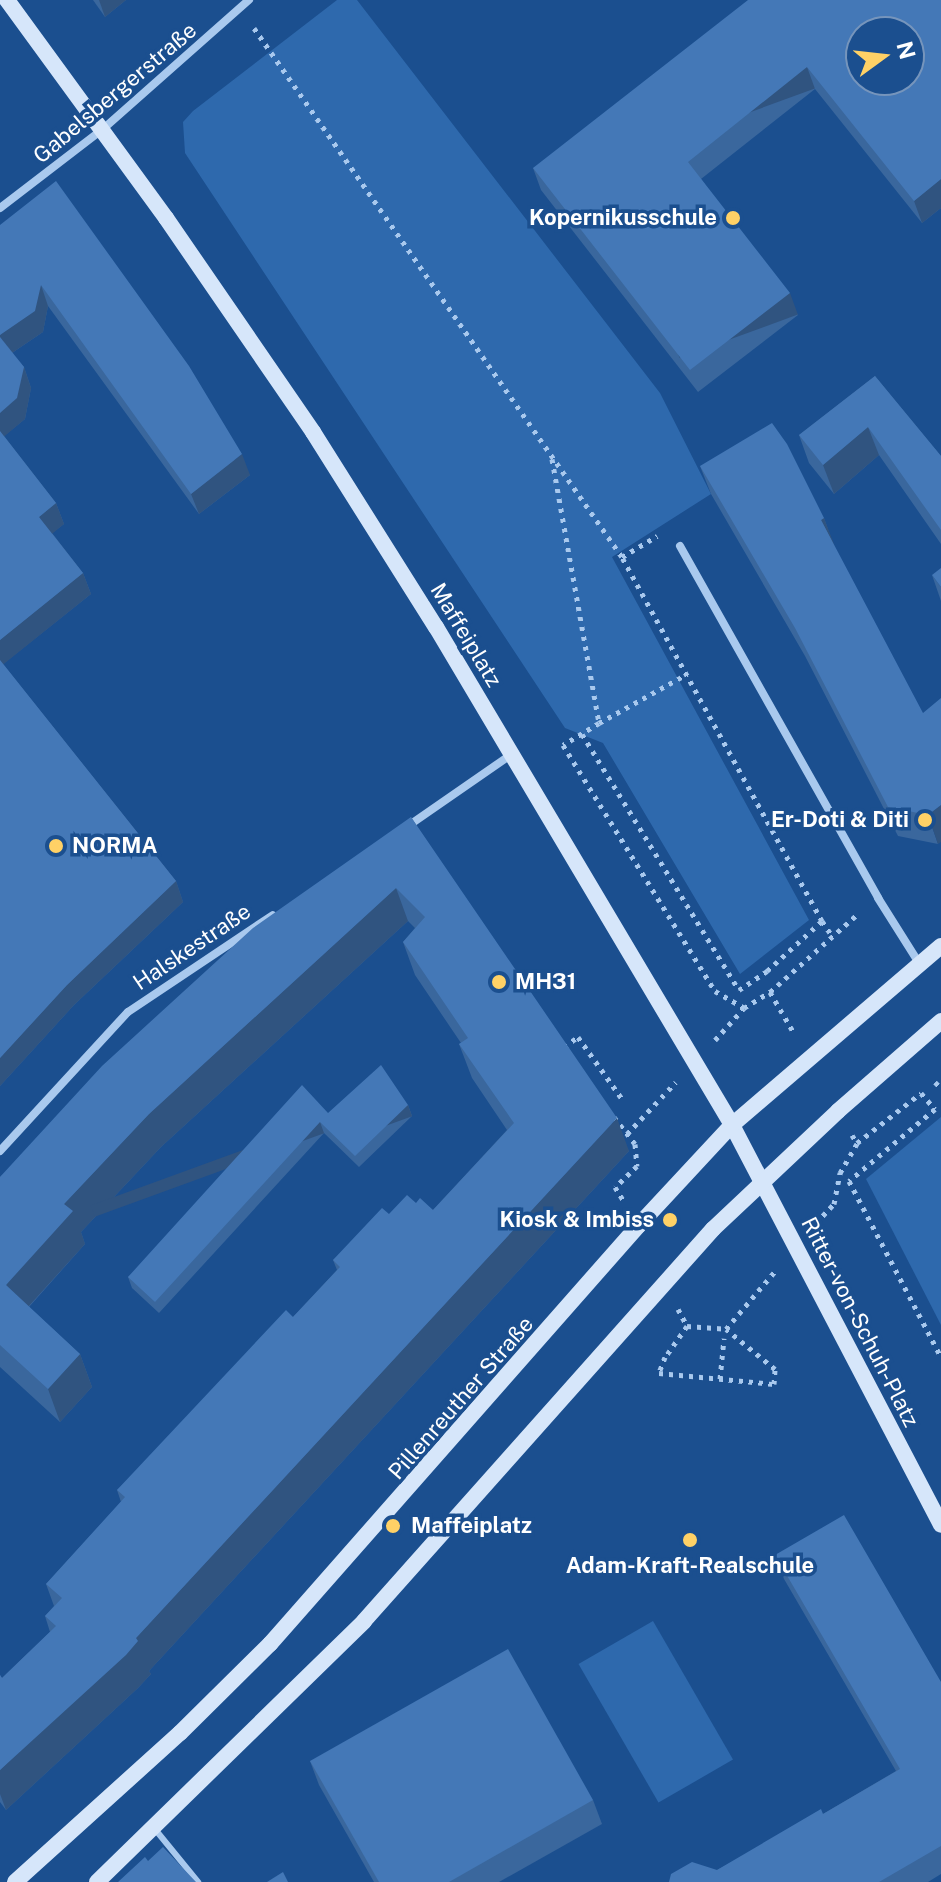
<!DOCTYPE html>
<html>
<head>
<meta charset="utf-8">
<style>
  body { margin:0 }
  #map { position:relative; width:941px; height:1882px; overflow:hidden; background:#1b4f8f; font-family:"Public Sans",sans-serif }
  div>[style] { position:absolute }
  .green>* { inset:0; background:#2e69ad; transform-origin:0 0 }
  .path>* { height:5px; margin-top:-2.5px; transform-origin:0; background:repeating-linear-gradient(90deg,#a9c9ee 0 4px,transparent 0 10px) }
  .lane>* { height:6px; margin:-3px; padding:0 3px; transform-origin:3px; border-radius:3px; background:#a9c9ee }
  .street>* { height:8px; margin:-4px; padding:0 4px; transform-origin:4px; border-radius:4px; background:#a9c9ee }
  .secondary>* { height:16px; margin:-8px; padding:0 8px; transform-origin:8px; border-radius:8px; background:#d6e6fa }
  .wall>* { inset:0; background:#3a679d }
  .shaded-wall>* { inset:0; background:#305480; transform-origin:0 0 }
  .building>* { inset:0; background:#4478b7 }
  .dots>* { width:22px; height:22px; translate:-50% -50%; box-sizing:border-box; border:4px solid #1b4f8f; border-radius:50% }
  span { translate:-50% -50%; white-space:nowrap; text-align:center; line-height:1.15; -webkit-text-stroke:7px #1b4f8f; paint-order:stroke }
  .street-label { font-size:22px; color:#fff }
  .poi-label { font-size:22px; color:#fff; font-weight:700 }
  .right { translate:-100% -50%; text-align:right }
  .left { translate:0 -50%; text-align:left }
  .north { position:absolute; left:845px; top:16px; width:80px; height:80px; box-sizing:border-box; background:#1b4f8f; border:2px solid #7695bc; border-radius:50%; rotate:75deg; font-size:22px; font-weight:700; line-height:32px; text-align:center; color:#fff }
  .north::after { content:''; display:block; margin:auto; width:28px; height:36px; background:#ffd166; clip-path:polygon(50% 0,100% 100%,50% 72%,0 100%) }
</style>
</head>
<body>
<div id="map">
  <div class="green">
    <i style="clip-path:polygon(337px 0,357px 0,660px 393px,711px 494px,612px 557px,809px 920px,740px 974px,603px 743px,565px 728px,185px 153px,183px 122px,193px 111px)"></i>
    <i style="clip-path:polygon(941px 1117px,941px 1325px,866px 1179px)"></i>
    <i style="left:653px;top:1621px;width:160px;height:86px;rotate:60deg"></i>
  </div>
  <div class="path">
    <i style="left:254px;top:28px;width:644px;rotate:55.18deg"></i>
    <i style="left:622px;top:557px;width:41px;rotate:-31deg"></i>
    <i style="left:552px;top:459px;width:268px;rotate:79.9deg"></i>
    <i style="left:599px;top:723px;width:42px;rotate:148.6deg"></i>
    <i style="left:563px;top:745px;width:289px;rotate:58.3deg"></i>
    <i style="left:715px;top:991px;width:34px;rotate:30deg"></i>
    <i style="left:744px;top:1008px;width:31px;rotate:-32deg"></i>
    <i style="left:770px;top:992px;width:48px;rotate:59.7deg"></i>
    <i style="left:599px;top:723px;width:101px;rotate:-29.1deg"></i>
    <i style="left:582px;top:734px;width:300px;rotate:58.5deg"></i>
    <i style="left:739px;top:990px;width:34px;rotate:-34deg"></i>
    <i style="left:767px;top:971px;width:74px;rotate:-42.3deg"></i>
    <i style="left:822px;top:921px;width:415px;rotate:-118.8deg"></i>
    <i style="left:822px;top:921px;width:18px;rotate:56deg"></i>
    <i style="left:770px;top:992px;width:119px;rotate:-41.6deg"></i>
    <i style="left:715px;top:1040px;width:43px;rotate:-47.8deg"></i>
    <i style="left:564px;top:1047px;width:17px;rotate:-36deg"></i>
    <i style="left:578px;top:1037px;width:77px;rotate:54.5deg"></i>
    <i style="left:935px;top:1082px;width:6px;rotate:45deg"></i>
    <i style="left:614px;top:1117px;width:34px;rotate:52deg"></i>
    <i style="left:635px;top:1144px;width:22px;rotate:85deg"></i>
    <i style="left:637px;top:1166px;width:30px;rotate:136deg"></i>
    <i style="left:615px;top:1187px;width:15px;rotate:58deg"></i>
    <i style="left:627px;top:1134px;width:71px;rotate:-46.7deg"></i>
    <i style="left:852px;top:1135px;width:9px;rotate:58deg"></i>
    <i style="left:857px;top:1143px;width:81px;rotate:-38deg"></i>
    <i style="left:921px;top:1093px;width:21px;rotate:49deg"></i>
    <i style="left:935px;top:1109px;width:112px;rotate:140.1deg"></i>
    <i style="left:849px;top:1181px;width:199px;rotate:62.4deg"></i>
    <i style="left:816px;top:1223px;width:26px;rotate:-47deg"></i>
    <i style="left:834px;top:1204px;width:32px;rotate:-79deg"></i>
    <i style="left:840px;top:1173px;width:34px;rotate:-60deg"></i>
    <i style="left:678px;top:1309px;width:19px;rotate:62deg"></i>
    <i style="left:687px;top:1326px;width:38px;rotate:125deg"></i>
    <i style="left:665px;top:1357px;width:17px;rotate:111deg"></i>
    <i style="left:659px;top:1373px;width:116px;rotate:5.5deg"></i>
    <i style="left:774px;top:1384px;width:15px;rotate:-86deg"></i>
    <i style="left:775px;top:1369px;width:63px;rotate:-140.8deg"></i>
    <i style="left:726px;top:1329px;width:77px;rotate:-49.7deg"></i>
    <i style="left:687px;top:1326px;width:39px;rotate:4deg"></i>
    <i style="left:720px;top:1379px;width:41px;rotate:-84.4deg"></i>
  </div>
  <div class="lane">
    <i style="left:154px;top:1828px;width:70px;rotate:50.8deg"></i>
  </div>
  <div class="street">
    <i style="left:0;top:208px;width:130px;rotate:-37.5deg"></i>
    <i style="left:103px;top:129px;width:195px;rotate:-41.5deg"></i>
    <i style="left:680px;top:546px;width:404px;rotate:60.6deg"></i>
    <i style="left:878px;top:898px;width:77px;rotate:57.8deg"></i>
    <i style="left:408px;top:826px;width:126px;rotate:-34.7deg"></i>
    <i style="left:0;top:1151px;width:189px;rotate:-47.4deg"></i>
    <i style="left:128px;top:1012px;width:174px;rotate:-33.8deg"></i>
  </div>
  <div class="secondary">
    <i style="left:7px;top:0;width:270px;rotate:53.9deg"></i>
    <i style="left:166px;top:218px;width:260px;rotate:55.5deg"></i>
    <i style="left:313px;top:432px;width:231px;rotate:57.8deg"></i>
    <i style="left:436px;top:627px;width:579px;rotate:59.27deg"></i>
    <i style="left:732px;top:1125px;width:451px;rotate:62.4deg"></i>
    <i style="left:15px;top:1882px;width:222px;rotate:-42.1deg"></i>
    <i style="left:180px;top:1733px;width:127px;rotate:-44.7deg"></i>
    <i style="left:270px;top:1644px;width:557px;rotate:-48.64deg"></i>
    <i style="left:638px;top:1226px;width:138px;rotate:-47.1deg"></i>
    <i style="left:732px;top:1125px;width:275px;rotate:-40.6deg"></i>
    <i style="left:97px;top:1882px;width:373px;rotate:-44.3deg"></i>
    <i style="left:364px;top:1621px;width:525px;rotate:-48.32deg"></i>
    <i style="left:713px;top:1229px;width:172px;rotate:-43.3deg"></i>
    <i style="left:838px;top:1111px;width:137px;rotate:-41.1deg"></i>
  </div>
  <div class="wall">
    <i style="clip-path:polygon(93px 0,126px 0,105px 17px)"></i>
    <i style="clip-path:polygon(941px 0,941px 208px,922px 223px,815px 89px,701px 179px,798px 315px,698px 392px,541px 190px,533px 168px)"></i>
    <i style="clip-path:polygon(0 225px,250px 475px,199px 514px,48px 306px,43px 332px,12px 353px,24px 367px,31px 388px,25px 419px,4px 436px,56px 503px,64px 524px,52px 533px,83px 573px,91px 594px,3px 664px,176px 881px,183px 902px,74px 1005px,0 1086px)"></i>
    <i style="clip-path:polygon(875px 376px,941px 456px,941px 544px,879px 455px,834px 494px,809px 463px,799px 435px)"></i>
    <i style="clip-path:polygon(700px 466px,824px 518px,938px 844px,898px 836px,805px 656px,711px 494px)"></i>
    <i style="clip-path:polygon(932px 575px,941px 587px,941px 601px)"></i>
    <i style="clip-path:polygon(411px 817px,629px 1151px,149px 1671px,151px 1674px,138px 1688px,6px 1810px,0 1802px,0 1675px,2px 1678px,50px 1632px,45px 1616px,54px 1606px,46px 1584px,121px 1502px,117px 1490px,293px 1317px,337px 1270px,333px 1260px,389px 1214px,416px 1203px,433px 1210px,507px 1130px,472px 1078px,459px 1044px,461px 1043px,415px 975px,403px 942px,415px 928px,408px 921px,161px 1147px,81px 1232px,85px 1244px,29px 1307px,80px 1354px,92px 1387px,60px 1422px,0 1367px,0 1177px)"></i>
    <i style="clip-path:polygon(408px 1105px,412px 1116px,359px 1167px,324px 1133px,159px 1313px,132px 1288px,128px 1277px,328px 1113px)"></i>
    <i style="clip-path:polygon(775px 1555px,941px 1682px,941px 1874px,928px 1882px,669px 1882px,717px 1870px,823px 1814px,896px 1771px,784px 1579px)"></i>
    <i style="clip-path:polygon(310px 1761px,593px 1800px,602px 1824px,499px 1882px,374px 1882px,319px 1785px)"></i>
  </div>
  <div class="shaded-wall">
    <i style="clip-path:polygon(99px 0,126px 0,105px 17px)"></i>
    <i style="left:807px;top:67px;width:23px;height:152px;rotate:70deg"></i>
    <i style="clip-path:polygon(941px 179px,941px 208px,922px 223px,914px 201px)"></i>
    <i style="clip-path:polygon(41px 285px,48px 306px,43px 332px,6px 357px,0 339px,0 335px)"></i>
    <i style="left:790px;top:293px;width:23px;height:126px;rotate:70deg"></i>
    <i style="clip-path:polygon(24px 367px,31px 388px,25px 419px,0 440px,0 413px)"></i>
    <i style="clip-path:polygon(868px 427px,879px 455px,834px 494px,823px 465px)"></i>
    <i style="clip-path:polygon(242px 454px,250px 475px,199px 514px,191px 494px)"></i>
    <i style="clip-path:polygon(56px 503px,64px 524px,47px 538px,39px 517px)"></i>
    <i style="clip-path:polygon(824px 518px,835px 547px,821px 520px)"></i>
    <i style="clip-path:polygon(83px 573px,91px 594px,0 667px,0 640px)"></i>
    <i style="clip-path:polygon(941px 805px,941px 842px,938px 844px,928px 815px)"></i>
    <i style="clip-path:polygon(176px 881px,183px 902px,74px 1005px,0 1086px,0 1058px,67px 985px)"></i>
    <i style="clip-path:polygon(396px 888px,408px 921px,161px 1147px,81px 1232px,85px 1244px,18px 1318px,6px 1285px,64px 1204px,149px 1114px)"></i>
    <i style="left:408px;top:1105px;width:12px;height:74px;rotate:70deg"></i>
    <i style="clip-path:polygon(617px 1118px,629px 1151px,149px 1671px,151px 1674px,138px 1688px,6px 1810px,0 1794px,0 1770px,136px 1638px)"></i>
    <i style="left:320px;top:1122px;width:12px;height:244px;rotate:70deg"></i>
    <i style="clip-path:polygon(80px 1354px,92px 1387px,60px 1422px,48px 1389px)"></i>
  </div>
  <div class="building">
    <i style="clip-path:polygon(evenodd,748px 0,941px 0,941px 179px,914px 201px,807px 67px,688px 162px,790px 293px,690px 370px,533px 168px,748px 0,861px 32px,909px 32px,909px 80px,861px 80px,861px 32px)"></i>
    <i style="clip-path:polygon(56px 181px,189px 366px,242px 454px,191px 494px,41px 285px,35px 311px,0 335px,0 225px)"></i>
    <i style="clip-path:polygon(0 337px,24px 367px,17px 398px,0 413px)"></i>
    <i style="clip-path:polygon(875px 376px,941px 456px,941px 530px,868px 427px,823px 465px,799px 435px)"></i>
    <i style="clip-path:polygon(772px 423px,787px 444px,824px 518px,821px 520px,923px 713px,941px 698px,941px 805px,928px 815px,888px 807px,795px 628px,700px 466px)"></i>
    <i style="clip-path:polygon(0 431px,56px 503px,39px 517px,83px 573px,0 640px)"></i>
    <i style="clip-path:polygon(941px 568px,941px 587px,932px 575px)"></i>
    <i style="clip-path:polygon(0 660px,176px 881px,67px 985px,0 1058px)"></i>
    <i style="clip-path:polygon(411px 817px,617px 1118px,136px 1638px,138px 1641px,126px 1655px,0 1770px,0 1675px,2px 1678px,56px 1626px,45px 1616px,62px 1598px,46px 1584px,125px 1497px,117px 1490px,286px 1310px,293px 1317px,340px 1267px,333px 1260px,382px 1208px,389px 1214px,407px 1195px,416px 1203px,420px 1198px,433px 1210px,514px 1123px,459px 1044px,468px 1038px,403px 942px,425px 917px,396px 888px,149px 1114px,64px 1204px,73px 1211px,6px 1285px,80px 1354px,48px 1389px,0 1345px,0 1177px,102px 1066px,253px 928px)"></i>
    <i style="clip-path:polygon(381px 1065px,408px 1105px,355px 1156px,320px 1122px,155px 1302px,128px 1277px,302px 1085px,328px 1113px)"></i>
    <i style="clip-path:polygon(844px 1515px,941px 1682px,941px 1846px,879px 1882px,669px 1882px,671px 1874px,692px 1862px,717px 1870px,821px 1809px,823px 1814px,900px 1769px,775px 1555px)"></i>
    <i style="clip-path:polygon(508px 1649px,593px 1800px,449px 1882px,379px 1882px,310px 1761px)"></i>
    <i style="clip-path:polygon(163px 1847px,196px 1882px,118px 1882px,145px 1857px,148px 1861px)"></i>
    <i style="clip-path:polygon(283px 1872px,288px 1882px,267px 1882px)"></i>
  </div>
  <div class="dots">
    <i style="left:733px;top:218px;background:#ffd166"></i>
    <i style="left:925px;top:820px;background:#ffd166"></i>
    <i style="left:56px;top:846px;background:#ffd166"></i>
    <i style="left:499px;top:982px;background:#ffd166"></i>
    <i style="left:670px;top:1220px;background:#ffd166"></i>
    <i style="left:393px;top:1526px;background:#ffd166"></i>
    <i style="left:690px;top:1540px;background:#ffd166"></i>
  </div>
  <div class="street-label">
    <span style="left:115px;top:93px;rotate:-40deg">Gabelsbergerstraße</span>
    <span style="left:466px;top:635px;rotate:59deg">Maffeiplatz</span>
    <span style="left:192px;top:947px;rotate:-34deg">Halskestraße</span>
    <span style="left:860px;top:1322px;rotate:63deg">Ritter-von-Schuh-Platz</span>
    <span style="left:461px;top:1398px;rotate:-49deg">Pillenreuther Straße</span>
  </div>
  <div class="poi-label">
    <span class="right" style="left:717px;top:218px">Kopernikusschule</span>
    <span class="right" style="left:909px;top:820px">Er-Doti &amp; Diti</span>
    <span class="left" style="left:72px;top:846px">NORMA</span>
    <span class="left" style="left:515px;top:982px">MH31</span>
    <span class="right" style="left:654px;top:1220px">Kiosk &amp; Imbiss</span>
    <span class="left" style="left:411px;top:1526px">Maffeiplatz</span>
    <span style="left:690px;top:1566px">Adam-Kraft-Realschule</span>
  </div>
  <div class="north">N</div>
</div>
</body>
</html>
